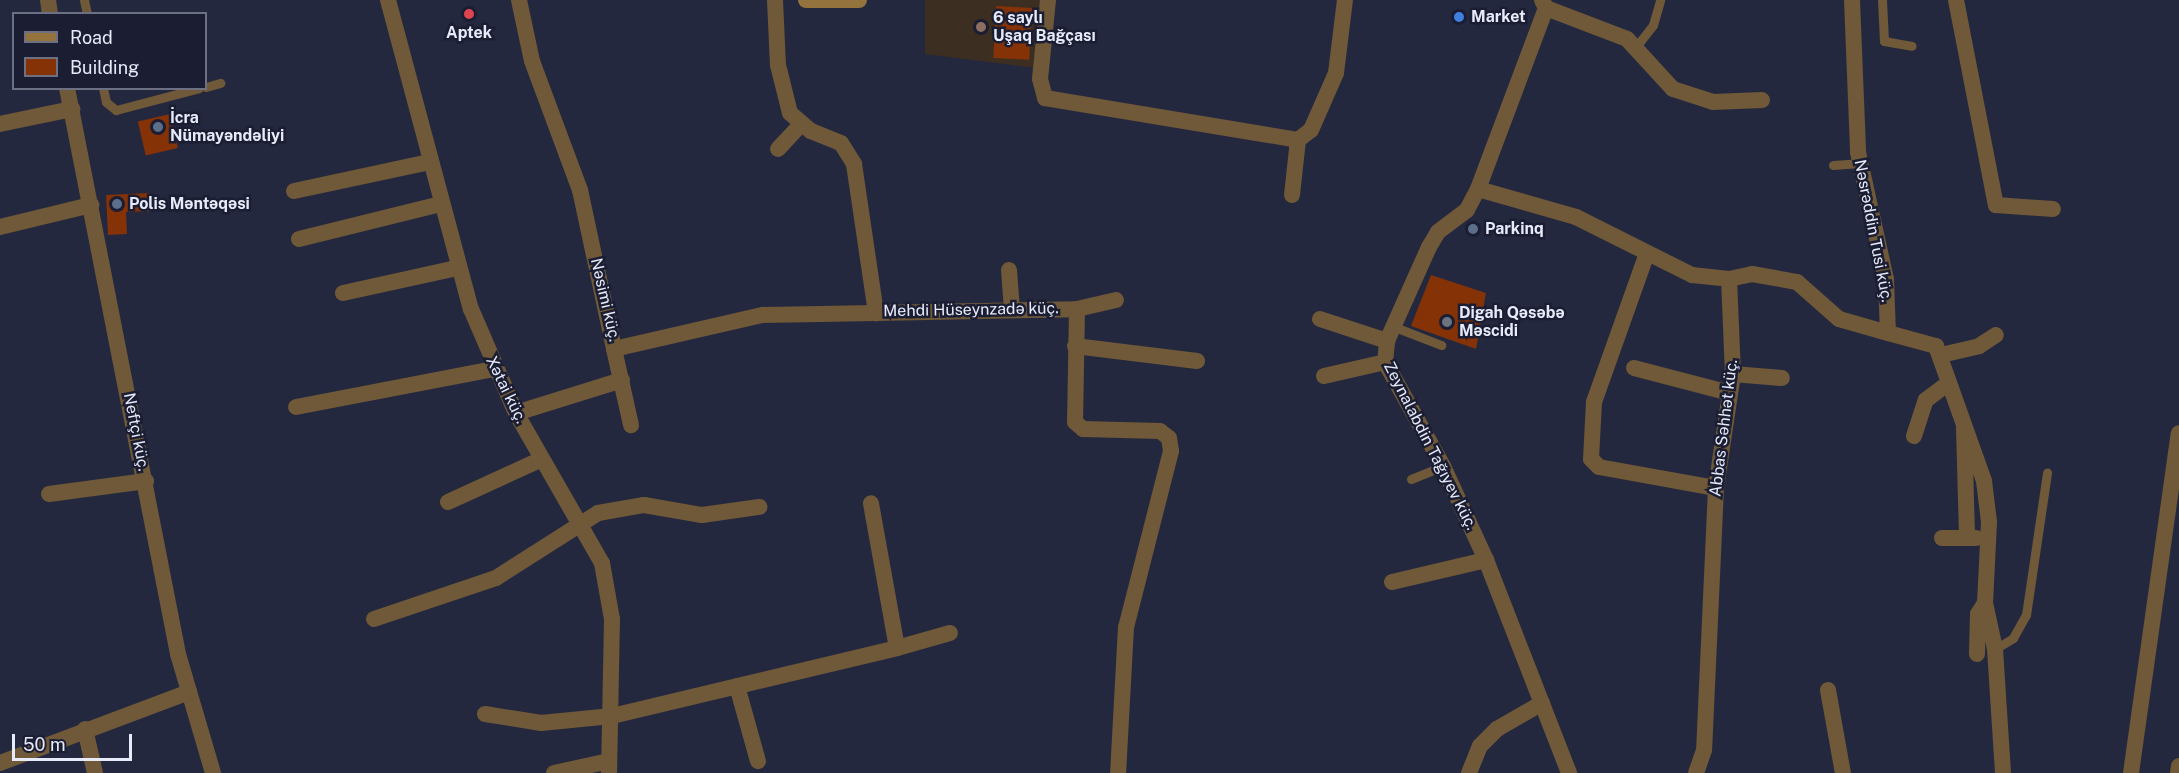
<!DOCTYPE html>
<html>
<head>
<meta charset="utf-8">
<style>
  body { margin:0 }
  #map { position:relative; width:2179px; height:773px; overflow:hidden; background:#24283e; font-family:"Public Sans",sans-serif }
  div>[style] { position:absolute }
  .education>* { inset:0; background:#3c2e21 }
  .building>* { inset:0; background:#853206; transform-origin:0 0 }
  .service>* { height:9px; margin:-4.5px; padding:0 4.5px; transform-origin:4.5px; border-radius:4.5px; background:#6f5938 }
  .minor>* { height:16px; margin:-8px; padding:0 8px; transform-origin:8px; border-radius:8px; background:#6f5938 }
  .secondary>* { height:16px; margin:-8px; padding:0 8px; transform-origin:8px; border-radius:8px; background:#95733c }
  .dots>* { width:16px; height:16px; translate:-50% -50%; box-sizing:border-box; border:3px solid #1b1e33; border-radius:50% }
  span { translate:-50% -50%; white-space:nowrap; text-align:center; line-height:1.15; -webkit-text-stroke:5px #1b1e33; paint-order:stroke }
  .poi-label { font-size:16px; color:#e7eaf9; font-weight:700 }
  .left { translate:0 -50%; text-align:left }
  .street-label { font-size:16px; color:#e7eaf9 }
  .legend { position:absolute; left:12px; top:12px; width:195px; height:78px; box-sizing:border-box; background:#1b1e33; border:2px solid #6d7082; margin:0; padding:8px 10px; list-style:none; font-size:18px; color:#e7eaf9 }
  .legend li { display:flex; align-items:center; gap:12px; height:30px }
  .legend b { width:30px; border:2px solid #6d7082 }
  .scale { position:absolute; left:12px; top:734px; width:120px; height:27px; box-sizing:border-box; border:3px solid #e7eaf9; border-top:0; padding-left:8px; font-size:18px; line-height:21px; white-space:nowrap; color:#e7eaf9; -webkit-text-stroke:4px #1b1e33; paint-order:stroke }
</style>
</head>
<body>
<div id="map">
  <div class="education">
    <i style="clip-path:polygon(925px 0,1040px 0,1035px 68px,925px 54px)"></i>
  </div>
  <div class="building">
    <i style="left:996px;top:6px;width:36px;height:52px;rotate:3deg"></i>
    <i style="left:170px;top:114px;width:35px;height:33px;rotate:77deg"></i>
    <i style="clip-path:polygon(150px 193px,151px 211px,126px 212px,127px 234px,108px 235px,106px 195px)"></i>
    <i style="clip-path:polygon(1431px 275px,1486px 293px,1476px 349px,1411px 326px)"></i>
  </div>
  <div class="service">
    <i style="left:84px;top:0;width:14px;rotate:78deg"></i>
    <i style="left:1882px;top:0;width:41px;rotate:87.2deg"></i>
    <i style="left:1884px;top:41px;width:28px;rotate:10deg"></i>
    <i style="left:1635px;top:48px;width:29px;rotate:-52deg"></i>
    <i style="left:1653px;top:25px;width:26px;rotate:-74deg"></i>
    <i style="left:206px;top:87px;width:15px;rotate:-16deg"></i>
    <i style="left:103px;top:88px;width:14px;rotate:78deg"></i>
    <i style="left:106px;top:102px;width:13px;rotate:39deg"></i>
    <i style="left:116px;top:110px;width:86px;rotate:-14.8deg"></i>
    <i style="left:1833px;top:165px;width:27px;rotate:-4deg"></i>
    <i style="left:1392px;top:326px;width:53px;rotate:21.2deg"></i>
    <i style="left:1411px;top:479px;width:35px;rotate:-22deg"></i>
    <i style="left:1995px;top:649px;width:21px;rotate:-31deg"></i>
    <i style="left:2013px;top:638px;width:26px;rotate:-61deg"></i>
    <i style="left:2026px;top:615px;width:144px;rotate:-81.6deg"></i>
  </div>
  <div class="minor">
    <i style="left:48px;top:0;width:14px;rotate:82deg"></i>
    <i style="left:388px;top:0;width:320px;rotate:75deg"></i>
    <i style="left:471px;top:309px;width:113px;rotate:66.6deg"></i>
    <i style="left:516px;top:413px;width:173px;rotate:60.2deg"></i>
    <i style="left:602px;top:563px;width:57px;rotate:79.9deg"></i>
    <i style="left:612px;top:619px;width:154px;rotate:91.1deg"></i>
    <i style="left:519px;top:0;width:62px;rotate:78deg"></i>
    <i style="left:532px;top:61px;width:138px;rotate:69.6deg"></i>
    <i style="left:580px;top:190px;width:163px;rotate:77.9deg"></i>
    <i style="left:614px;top:349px;width:153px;rotate:-12.9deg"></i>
    <i style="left:763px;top:315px;width:113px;rotate:-1deg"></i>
    <i style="left:775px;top:0;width:65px;rotate:87.4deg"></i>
    <i style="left:778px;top:65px;width:49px;rotate:76deg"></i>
    <i style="left:790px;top:113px;width:28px;rotate:41deg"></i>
    <i style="left:811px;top:131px;width:32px;rotate:22deg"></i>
    <i style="left:841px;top:143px;width:25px;rotate:58deg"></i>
    <i style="left:854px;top:164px;width:151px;rotate:81.6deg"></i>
    <i style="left:876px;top:313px;width:201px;rotate:-1.1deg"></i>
    <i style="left:1077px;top:309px;width:113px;rotate:91deg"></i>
    <i style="left:1075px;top:422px;width:11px;rotate:41deg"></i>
    <i style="left:1083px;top:429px;width:77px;rotate:1.5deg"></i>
    <i style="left:1160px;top:431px;width:11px;rotate:38deg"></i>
    <i style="left:1169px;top:438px;width:13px;rotate:81deg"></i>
    <i style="left:1171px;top:451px;width:182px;rotate:104.3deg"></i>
    <i style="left:1126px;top:627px;width:146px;rotate:93.1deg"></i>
    <i style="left:1048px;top:0;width:79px;rotate:95.8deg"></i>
    <i style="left:1040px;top:79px;width:20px;rotate:75deg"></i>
    <i style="left:1045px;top:98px;width:256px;rotate:9.4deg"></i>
    <i style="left:1298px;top:140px;width:16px;rotate:-38deg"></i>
    <i style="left:1311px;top:130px;width:62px;rotate:-66.3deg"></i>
    <i style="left:1336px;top:73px;width:74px;rotate:-83deg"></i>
    <i style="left:1542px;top:0;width:9px;rotate:63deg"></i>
    <i style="left:1546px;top:8px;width:193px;rotate:110.6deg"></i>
    <i style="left:1478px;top:189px;width:24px;rotate:118deg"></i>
    <i style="left:1467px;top:210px;width:36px;rotate:143deg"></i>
    <i style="left:1438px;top:232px;width:17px;rotate:121deg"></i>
    <i style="left:1429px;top:247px;width:103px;rotate:114.1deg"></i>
    <i style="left:1387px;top:341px;width:21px;rotate:95deg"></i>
    <i style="left:1385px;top:362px;width:119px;rotate:60.9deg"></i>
    <i style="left:1443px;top:466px;width:103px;rotate:65.4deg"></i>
    <i style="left:1486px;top:560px;width:229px;rotate:68.7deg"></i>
    <i style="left:1852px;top:0;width:152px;rotate:87.7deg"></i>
    <i style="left:1858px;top:152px;width:130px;rotate:77.6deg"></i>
    <i style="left:1886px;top:279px;width:54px;rotate:87.9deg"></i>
    <i style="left:1888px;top:333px;width:50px;rotate:15.2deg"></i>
    <i style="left:1936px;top:346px;width:143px;rotate:70.4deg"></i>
    <i style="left:1984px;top:481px;width:41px;rotate:83deg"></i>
    <i style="left:1989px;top:522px;width:81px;rotate:92.8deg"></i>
    <i style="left:1985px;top:603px;width:47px;rotate:77.7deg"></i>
    <i style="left:1995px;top:649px;width:124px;rotate:86.3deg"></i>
    <i style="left:1956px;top:0;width:209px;rotate:79deg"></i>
    <i style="left:1996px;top:205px;width:57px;rotate:4deg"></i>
    <i style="left:1546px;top:8px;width:87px;rotate:20.9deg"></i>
    <i style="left:1627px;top:39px;width:68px;rotate:47.4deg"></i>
    <i style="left:1673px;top:89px;width:42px;rotate:18deg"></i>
    <i style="left:1713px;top:102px;width:49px;rotate:-2.3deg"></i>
    <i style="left:67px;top:88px;width:577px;rotate:78.9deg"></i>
    <i style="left:178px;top:654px;width:124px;rotate:73.6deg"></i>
    <i style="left:0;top:124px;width:74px;rotate:-11.8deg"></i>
    <i style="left:778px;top:149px;width:34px;rotate:-47deg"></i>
    <i style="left:1478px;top:189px;width:102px;rotate:15.9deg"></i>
    <i style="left:1576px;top:217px;width:130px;rotate:26.6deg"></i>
    <i style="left:1692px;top:275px;width:37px;rotate:6deg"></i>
    <i style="left:1729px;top:279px;width:95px;rotate:87.6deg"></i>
    <i style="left:1733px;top:374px;width:115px;rotate:98.5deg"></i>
    <i style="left:1716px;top:488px;width:262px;rotate:92.6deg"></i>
    <i style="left:1704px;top:750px;width:24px;rotate:109deg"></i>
    <i style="left:294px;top:191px;width:138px;rotate:-12.1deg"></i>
    <i style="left:1292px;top:195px;width:55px;rotate:-83.8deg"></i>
    <i style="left:0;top:227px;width:94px;rotate:-13.6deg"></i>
    <i style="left:299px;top:239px;width:145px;rotate:-13.9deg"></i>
    <i style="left:1646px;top:256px;width:155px;rotate:109.6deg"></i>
    <i style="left:1594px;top:402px;width:57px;rotate:93deg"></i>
    <i style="left:1591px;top:459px;width:11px;rotate:45deg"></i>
    <i style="left:1599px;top:467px;width:119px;rotate:10.2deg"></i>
    <i style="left:1009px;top:270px;width:40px;rotate:85.7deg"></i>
    <i style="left:1729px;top:279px;width:24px;rotate:-12deg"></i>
    <i style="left:1752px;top:274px;width:46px;rotate:10.1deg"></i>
    <i style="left:1797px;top:282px;width:56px;rotate:41.4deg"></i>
    <i style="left:1839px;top:319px;width:51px;rotate:15.9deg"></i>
    <i style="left:343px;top:293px;width:117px;rotate:-12.4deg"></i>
    <i style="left:1077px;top:309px;width:40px;rotate:-13deg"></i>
    <i style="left:1320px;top:319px;width:71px;rotate:18.2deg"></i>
    <i style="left:1075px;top:346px;width:123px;rotate:7deg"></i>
    <i style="left:614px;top:349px;width:78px;rotate:77.4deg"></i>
    <i style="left:1941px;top:355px;width:39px;rotate:-13deg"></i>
    <i style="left:1979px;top:346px;width:20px;rotate:-33deg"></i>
    <i style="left:1634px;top:368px;width:99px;rotate:14.6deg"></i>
    <i style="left:1733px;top:374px;width:49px;rotate:4.7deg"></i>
    <i style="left:1324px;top:376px;width:63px;rotate:-12.9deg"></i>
    <i style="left:296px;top:407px;width:202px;rotate:-10.9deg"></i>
    <i style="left:516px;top:413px;width:111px;rotate:-17.3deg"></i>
    <i style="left:1964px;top:428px;width:110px;rotate:88.4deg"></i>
    <i style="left:1914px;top:436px;width:38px;rotate:-72deg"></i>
    <i style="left:1926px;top:400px;width:25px;rotate:-37deg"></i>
    <i style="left:49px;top:494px;width:98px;rotate:-7.6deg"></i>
    <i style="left:448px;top:502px;width:103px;rotate:-24.6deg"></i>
    <i style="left:1942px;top:538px;width:34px"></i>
    <i style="left:1392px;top:582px;width:97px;rotate:-13.2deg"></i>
    <i style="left:374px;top:619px;width:129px;rotate:-18.6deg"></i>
    <i style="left:496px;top:578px;width:121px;rotate:-32.5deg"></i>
    <i style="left:598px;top:513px;width:47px;rotate:-9.9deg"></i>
    <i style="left:644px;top:505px;width:59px;rotate:9.8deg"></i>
    <i style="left:702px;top:515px;width:58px;rotate:-8deg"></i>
    <i style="left:897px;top:648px;width:55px;rotate:-15.8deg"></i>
    <i style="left:1977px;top:654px;width:40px;rotate:-88.6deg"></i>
    <i style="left:1978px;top:614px;width:13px;rotate:-58deg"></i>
    <i style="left:737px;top:686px;width:78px;rotate:74.4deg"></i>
    <i style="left:1828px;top:690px;width:84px;rotate:79.8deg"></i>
    <i style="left:485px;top:714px;width:57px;rotate:9.1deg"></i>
    <i style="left:541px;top:723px;width:71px;rotate:-5.6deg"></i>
    <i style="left:612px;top:716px;width:293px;rotate:-13.4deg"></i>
    <i style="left:897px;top:648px;width:147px;rotate:-100.2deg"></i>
    <i style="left:85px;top:729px;width:45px;rotate:77.2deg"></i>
    <i style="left:0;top:763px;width:202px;rotate:-20.6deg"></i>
    <i style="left:554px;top:773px;width:56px;rotate:-12.3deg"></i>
    <i style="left:1469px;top:773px;width:29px;rotate:-68deg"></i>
    <i style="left:1480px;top:746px;width:24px;rotate:-45deg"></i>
    <i style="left:1497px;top:729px;width:52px;rotate:-30deg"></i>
    <i style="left:2131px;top:773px;width:343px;rotate:-82deg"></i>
    <i style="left:2178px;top:773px;width:7px;rotate:-82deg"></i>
  </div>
  <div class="secondary">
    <i style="left:806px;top:0;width:53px"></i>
  </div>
  <div class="dots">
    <i style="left:469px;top:14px;background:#e0444e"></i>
    <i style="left:1459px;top:17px;background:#3f7fe0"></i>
    <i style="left:981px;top:27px;background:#8d6e63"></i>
    <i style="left:158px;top:127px;background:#5c6f8a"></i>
    <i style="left:117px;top:204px;background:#5c6f8a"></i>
    <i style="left:1473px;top:229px;background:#5c6f8a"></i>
    <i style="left:1447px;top:322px;background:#6b7280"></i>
  </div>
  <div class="poi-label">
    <span class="left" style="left:1471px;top:17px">Market</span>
    <span class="left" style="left:993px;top:27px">6 saylı<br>Uşaq Bağçası</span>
    <span style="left:469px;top:33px">Aptek</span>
    <span class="left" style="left:170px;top:127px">İcra<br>Nümayəndəliyi</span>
    <span class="left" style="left:129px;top:204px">Polis Məntəqəsi</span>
    <span class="left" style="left:1485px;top:229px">Parkinq</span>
    <span class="left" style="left:1459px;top:322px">Digah Qəsəbə<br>Məscidi</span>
  </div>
  <div class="street-label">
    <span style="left:1873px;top:231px;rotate:79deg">Nəsrəddin Tusi küç.</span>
    <span style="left:605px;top:300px;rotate:77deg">Nəsimi küç.</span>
    <span style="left:971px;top:310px;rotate:-1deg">Mehdi Hüseynzadə küç.</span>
    <span style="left:506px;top:390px;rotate:64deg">Xətai küç.</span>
    <span style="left:1724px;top:428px;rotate:-83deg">Abbas Səhhət küç.</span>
    <span style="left:136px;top:432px;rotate:79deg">Neftçi küç.</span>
    <span style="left:1430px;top:446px;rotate:63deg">Zeynalabdin Tağıyev küç.</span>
  </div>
  <ul class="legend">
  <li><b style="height:8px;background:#95733c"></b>Road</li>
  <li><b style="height:16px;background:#853206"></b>Building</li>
  </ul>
  <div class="scale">50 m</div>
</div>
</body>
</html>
